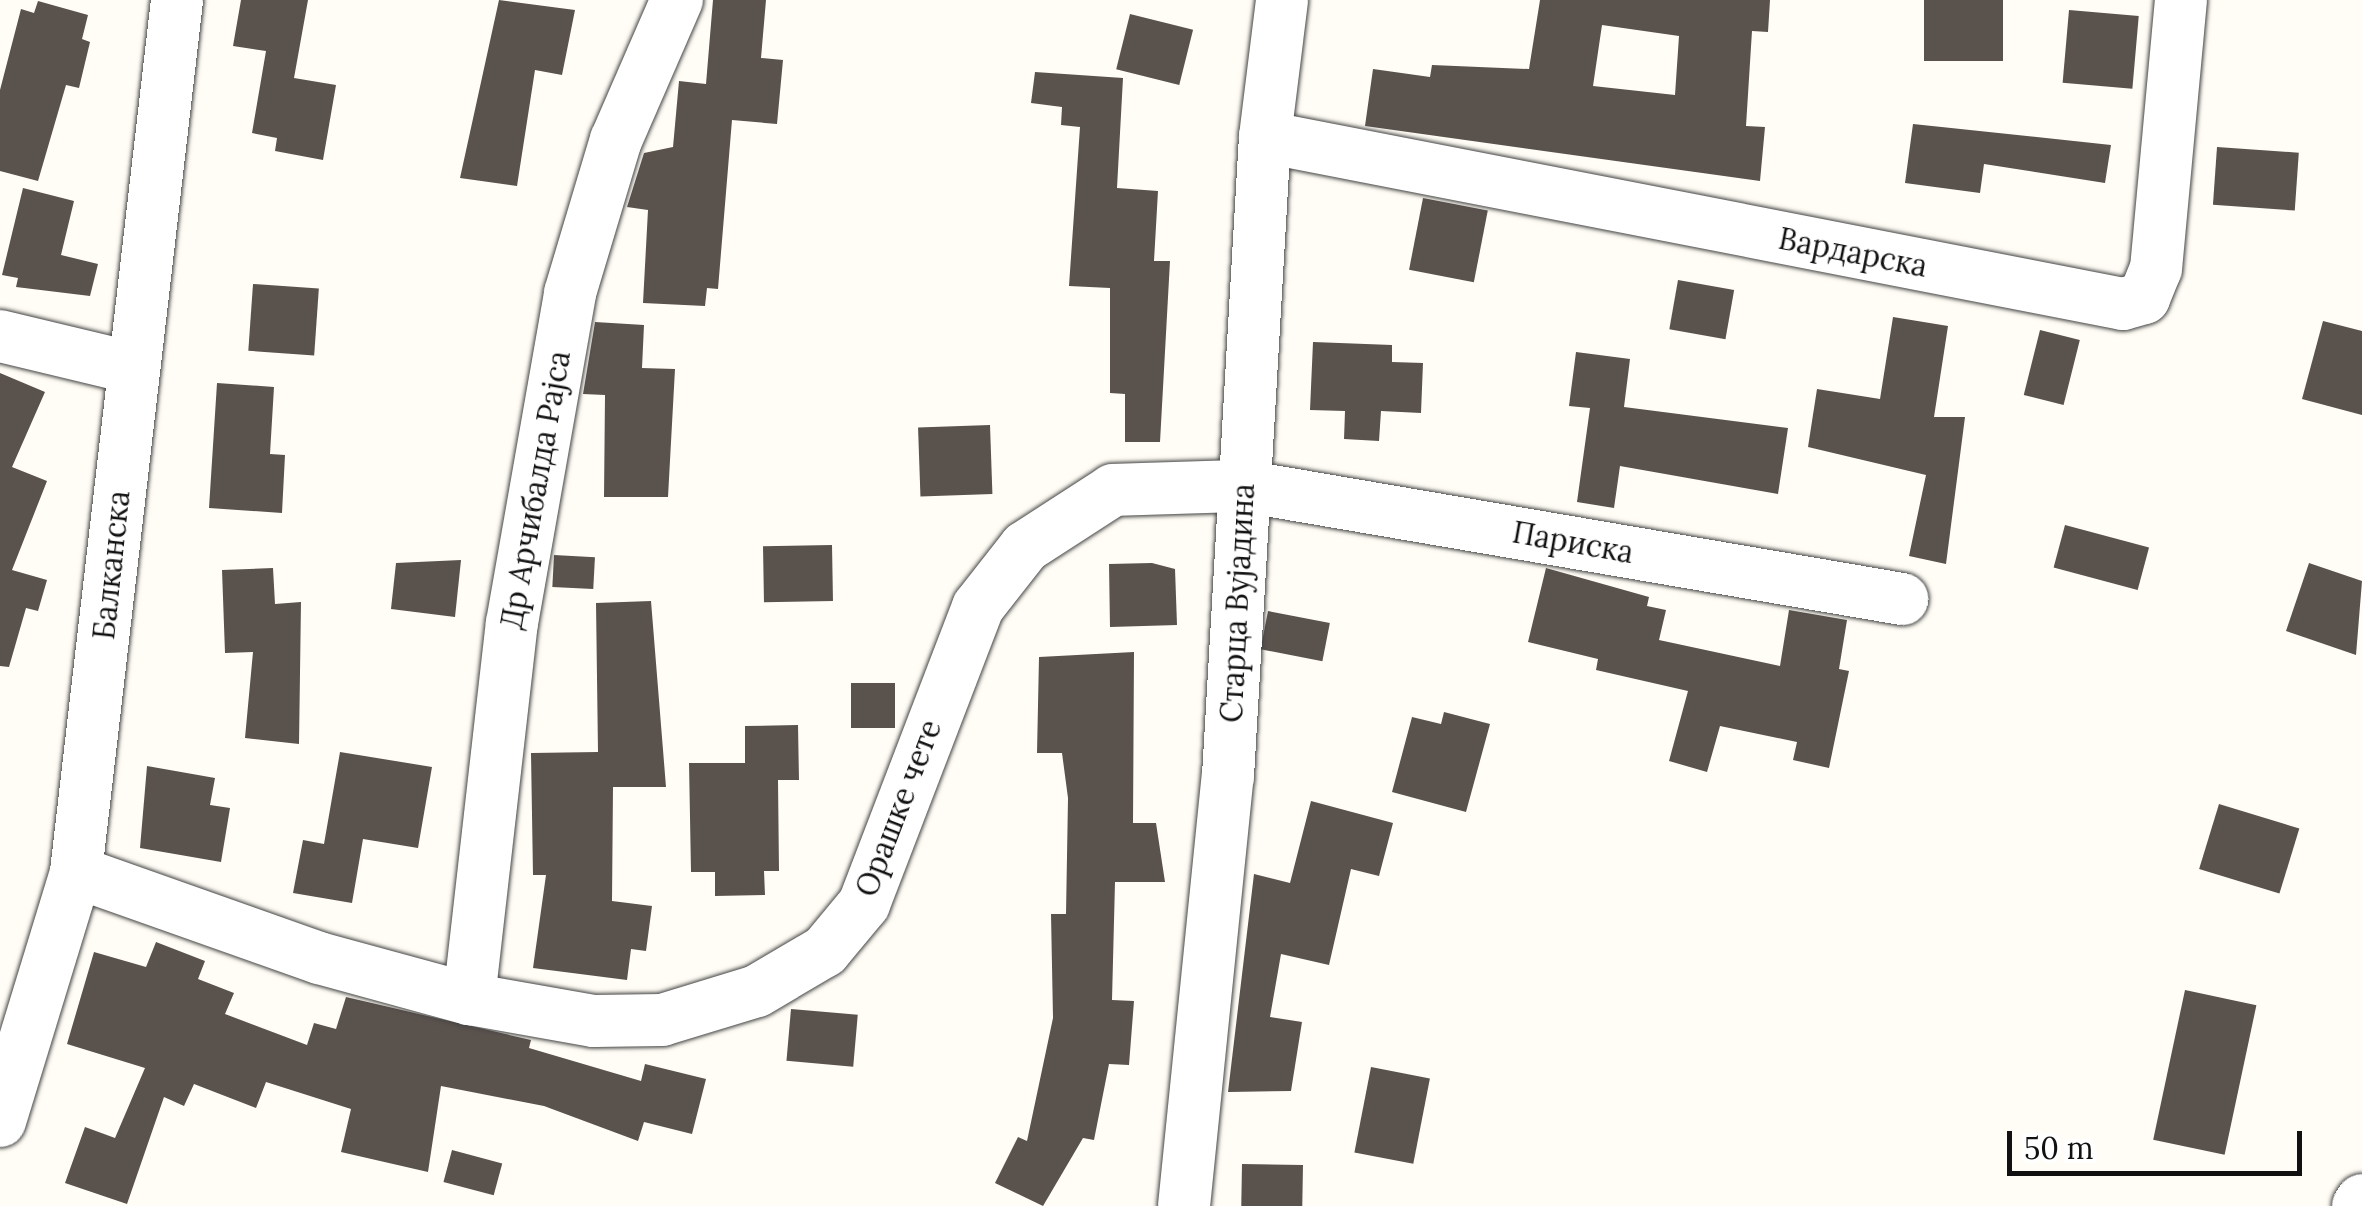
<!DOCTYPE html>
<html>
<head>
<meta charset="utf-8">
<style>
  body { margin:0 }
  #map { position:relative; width:2362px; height:1206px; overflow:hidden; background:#fffdf5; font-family:Lora,serif }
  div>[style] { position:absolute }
  .building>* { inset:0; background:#5a524d; transform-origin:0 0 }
  .roads { filter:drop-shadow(0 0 2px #444) drop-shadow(0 0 2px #444) }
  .minor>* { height:52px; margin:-26px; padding:0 26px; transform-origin:26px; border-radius:26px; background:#fff }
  span { translate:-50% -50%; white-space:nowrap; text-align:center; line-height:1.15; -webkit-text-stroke:10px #fff; paint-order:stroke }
  .street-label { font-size:30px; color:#111 }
  .scale { position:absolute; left:2007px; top:1131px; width:295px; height:45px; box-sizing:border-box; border:5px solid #111; border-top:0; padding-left:12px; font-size:30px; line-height:35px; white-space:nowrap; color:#111; -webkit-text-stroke:8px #fff; paint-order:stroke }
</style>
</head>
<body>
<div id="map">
  <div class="building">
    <i style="clip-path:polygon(241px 0,308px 0,294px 78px,336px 85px,323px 160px,275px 151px,277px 138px,252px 133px,266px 51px,233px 46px)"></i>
    <i style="clip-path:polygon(499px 0,575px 10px,562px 75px,535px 70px,517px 186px,460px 178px)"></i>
    <i style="clip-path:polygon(713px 0,766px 0,761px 58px,783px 60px,777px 124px,732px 120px,718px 289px,707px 288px,705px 306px,643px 303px,648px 210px,627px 207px,644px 153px,673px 147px,679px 81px,706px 84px)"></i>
    <i style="clip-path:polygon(evenodd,1540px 0,1770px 0,1768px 32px,1752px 31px,1746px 126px,1765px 127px,1760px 181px,1365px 126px,1373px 69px,1430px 77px,1432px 65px,1529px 69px,1540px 0,1602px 25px,1679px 36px,1675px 95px,1593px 86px,1602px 25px)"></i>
    <i style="left:1924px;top:0;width:79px;height:61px"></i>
    <i style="clip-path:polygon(38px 1px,88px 15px,82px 39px,90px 42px,79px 88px,66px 85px,38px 181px,0 171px,0 90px,21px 9px,34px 13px)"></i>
    <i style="left:2069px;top:10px;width:70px;height:73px;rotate:5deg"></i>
    <i style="left:1130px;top:14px;width:65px;height:57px;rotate:14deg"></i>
    <i style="clip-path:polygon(1035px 72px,1123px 78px,1117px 188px,1158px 191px,1154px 261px,1170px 261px,1160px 442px,1125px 442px,1125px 394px,1110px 393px,1110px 288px,1069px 286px,1080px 127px,1061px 125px,1062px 107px,1031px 103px)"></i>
    <i style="clip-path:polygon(1913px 124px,2111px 145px,2105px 183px,1984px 164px,1980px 193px,1905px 183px)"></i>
    <i style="left:2217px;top:147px;width:82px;height:58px;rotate:4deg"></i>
    <i style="clip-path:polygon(23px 188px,74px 201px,61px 255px,98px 264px,90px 296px,16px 287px,18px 278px,2px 275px)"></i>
    <i style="left:1423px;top:198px;width:66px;height:73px;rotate:11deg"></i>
    <i style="left:1678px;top:280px;width:57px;height:50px;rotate:10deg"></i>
    <i style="left:253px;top:284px;width:66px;height:67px;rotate:4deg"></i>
    <i style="clip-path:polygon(1893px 317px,1948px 326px,1934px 417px,1965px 417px,1946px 564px,1909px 556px,1926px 475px,1808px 447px,1817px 389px,1880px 399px)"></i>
    <i style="clip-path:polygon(2323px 321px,2362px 331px,2362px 415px,2302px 399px)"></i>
    <i style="clip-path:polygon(595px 322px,644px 325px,642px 368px,675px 369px,668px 497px,604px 497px,605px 395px,583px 394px)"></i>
    <i style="left:2040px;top:330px;width:41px;height:67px;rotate:14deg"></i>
    <i style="clip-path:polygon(1313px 342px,1392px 345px,1392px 362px,1423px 363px,1421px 413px,1381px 411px,1379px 441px,1344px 439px,1345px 411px,1310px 410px)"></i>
    <i style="clip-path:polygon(1576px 352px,1630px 359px,1624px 407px,1788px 428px,1778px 494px,1620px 466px,1614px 508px,1577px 502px,1590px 408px,1569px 406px)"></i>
    <i style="clip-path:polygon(0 373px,45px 392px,12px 467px,47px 481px,12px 570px,47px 580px,38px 611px,26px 608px,9px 667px,0 666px)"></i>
    <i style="clip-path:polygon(217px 383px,274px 387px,270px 454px,285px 455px,282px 513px,209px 508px)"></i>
    <i style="left:990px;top:425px;width:69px;height:72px;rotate:88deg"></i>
    <i style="left:2065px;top:525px;width:87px;height:44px;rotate:15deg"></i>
    <i style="left:832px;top:545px;width:56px;height:69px;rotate:89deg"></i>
    <i style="left:554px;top:555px;width:41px;height:32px;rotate:3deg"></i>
    <i style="clip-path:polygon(461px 560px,455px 617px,391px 609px,396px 563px)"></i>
    <i style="clip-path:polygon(1152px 563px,1175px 569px,1177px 625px,1110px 627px,1109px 564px)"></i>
    <i style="clip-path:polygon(2309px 563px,2362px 581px,2356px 655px,2286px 631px)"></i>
    <i style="clip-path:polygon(273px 568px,275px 604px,301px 602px,299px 744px,245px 738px,253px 652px,225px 653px,222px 570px)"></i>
    <i style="clip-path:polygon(1546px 568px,1649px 597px,1647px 606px,1666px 610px,1659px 640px,1780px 666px,1789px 610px,1847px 620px,1839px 669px,1849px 671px,1829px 768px,1793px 760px,1797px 742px,1720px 726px,1707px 772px,1669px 761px,1688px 691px,1596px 670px,1598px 659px,1528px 642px)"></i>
    <i style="clip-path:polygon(651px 601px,666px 787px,613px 787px,612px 901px,652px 906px,646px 951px,631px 949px,627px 980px,533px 968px,546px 875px,533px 875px,531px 753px,598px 752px,596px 603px)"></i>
    <i style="left:1268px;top:611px;width:63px;height:39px;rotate:11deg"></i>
    <i style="clip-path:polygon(1134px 652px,1133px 823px,1156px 823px,1165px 882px,1115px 882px,1112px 1000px,1134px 1001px,1129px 1065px,1109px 1064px,1094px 1140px,1083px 1138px,1043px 1206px,995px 1183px,1018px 1137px,1027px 1141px,1053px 1018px,1051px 914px,1066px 914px,1068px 798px,1062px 753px,1037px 753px,1039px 657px)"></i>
    <i style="left:851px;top:683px;width:44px;height:45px"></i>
    <i style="clip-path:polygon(1444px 712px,1490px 724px,1466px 812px,1392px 792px,1412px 717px,1441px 724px)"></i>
    <i style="clip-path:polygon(798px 725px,799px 780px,778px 780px,779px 871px,764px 871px,765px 895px,715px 896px,715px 872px,691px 872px,689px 763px,745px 763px,745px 726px)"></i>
    <i style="clip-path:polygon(340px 752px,432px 767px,418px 848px,363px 839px,352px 903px,293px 893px,303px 840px,324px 844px)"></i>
    <i style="clip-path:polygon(147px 766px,215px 778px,210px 805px,230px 808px,221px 862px,140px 848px)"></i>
    <i style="clip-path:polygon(1311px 801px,1393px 823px,1379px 876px,1351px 869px,1329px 965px,1281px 954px,1270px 1017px,1302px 1022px,1291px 1091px,1228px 1092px,1254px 874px,1290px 883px)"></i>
    <i style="left:2219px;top:804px;width:84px;height:68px;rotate:17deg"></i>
    <i style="clip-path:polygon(156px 942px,205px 961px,198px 979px,234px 993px,225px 1014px,307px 1045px,314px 1023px,336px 1029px,346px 997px,531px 1040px,529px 1048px,641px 1081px,645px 1064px,706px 1079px,692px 1134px,644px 1122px,638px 1141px,544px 1106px,441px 1086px,428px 1172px,341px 1152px,351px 1109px,266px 1082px,256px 1108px,194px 1084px,184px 1106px,164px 1097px,127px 1204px,65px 1183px,85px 1127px,115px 1138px,145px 1068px,67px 1044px,94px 952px,146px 967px)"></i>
    <i style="left:2185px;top:990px;width:73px;height:153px;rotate:12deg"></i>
    <i style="left:791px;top:1009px;width:67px;height:52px;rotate:5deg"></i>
    <i style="left:1371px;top:1067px;width:60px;height:87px;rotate:11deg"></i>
    <i style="left:452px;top:1150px;width:52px;height:33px;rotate:15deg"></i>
    <i style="left:1242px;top:1164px;width:61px;height:42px;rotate:1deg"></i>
  </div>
  <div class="roads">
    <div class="minor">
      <i style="left:1265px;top:137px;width:874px;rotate:11.01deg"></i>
      <i style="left:2123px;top:304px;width:22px;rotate:-16deg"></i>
      <i style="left:2144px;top:298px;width:31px;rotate:-68deg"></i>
      <i style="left:2156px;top:269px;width:270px;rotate:-84.7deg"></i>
      <i style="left:0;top:336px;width:137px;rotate:13.5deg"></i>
      <i style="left:76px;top:872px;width:258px;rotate:19.5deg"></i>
      <i style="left:319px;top:958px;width:156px;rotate:15.3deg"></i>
      <i style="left:469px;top:999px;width:127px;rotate:10deg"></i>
      <i style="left:594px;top:1021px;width:68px;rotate:-0.8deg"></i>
      <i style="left:662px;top:1020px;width:99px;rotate:-17deg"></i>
      <i style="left:757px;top:991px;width:79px;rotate:-30.5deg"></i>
      <i style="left:825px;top:951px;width:61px;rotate:-50.3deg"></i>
      <i style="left:864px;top:904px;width:318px;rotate:-69deg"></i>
      <i style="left:978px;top:607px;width:76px;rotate:-51.9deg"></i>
      <i style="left:1025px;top:547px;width:105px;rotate:-32.9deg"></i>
      <i style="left:1113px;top:490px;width:130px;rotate:-1.8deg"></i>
      <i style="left:1243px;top:486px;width:669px;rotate:9.73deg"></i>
      <i style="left:469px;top:999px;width:378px;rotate:-83.5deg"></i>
      <i style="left:512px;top:623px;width:335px;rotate:-80deg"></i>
      <i style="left:570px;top:293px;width:160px;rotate:-73.3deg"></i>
      <i style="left:616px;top:140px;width:153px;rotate:-66.5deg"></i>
      <i style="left:0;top:1121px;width:260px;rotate:-73deg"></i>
      <i style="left:76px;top:872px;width:878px;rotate:-83.39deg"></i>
      <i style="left:1184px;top:1206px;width:432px;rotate:-84.2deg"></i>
      <i style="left:1228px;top:776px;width:640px;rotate:-86.69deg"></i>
      <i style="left:1265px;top:137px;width:138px;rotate:-82.9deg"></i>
      <i style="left:2358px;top:1206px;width:7px;rotate:-56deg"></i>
    </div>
  </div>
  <div class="street-label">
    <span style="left:1853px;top:252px;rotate:11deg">Вардарска</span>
    <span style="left:535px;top:490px;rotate:-80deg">Др Арчибалда Рајса</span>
    <span style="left:1573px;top:542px;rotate:10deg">Париска</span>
    <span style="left:111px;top:565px;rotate:-84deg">Балканска</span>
    <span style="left:1237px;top:603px;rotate:-87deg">Старца Вујадина</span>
    <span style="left:898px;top:808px;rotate:-69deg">Орашке чете</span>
  </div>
  <div class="scale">50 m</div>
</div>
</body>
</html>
